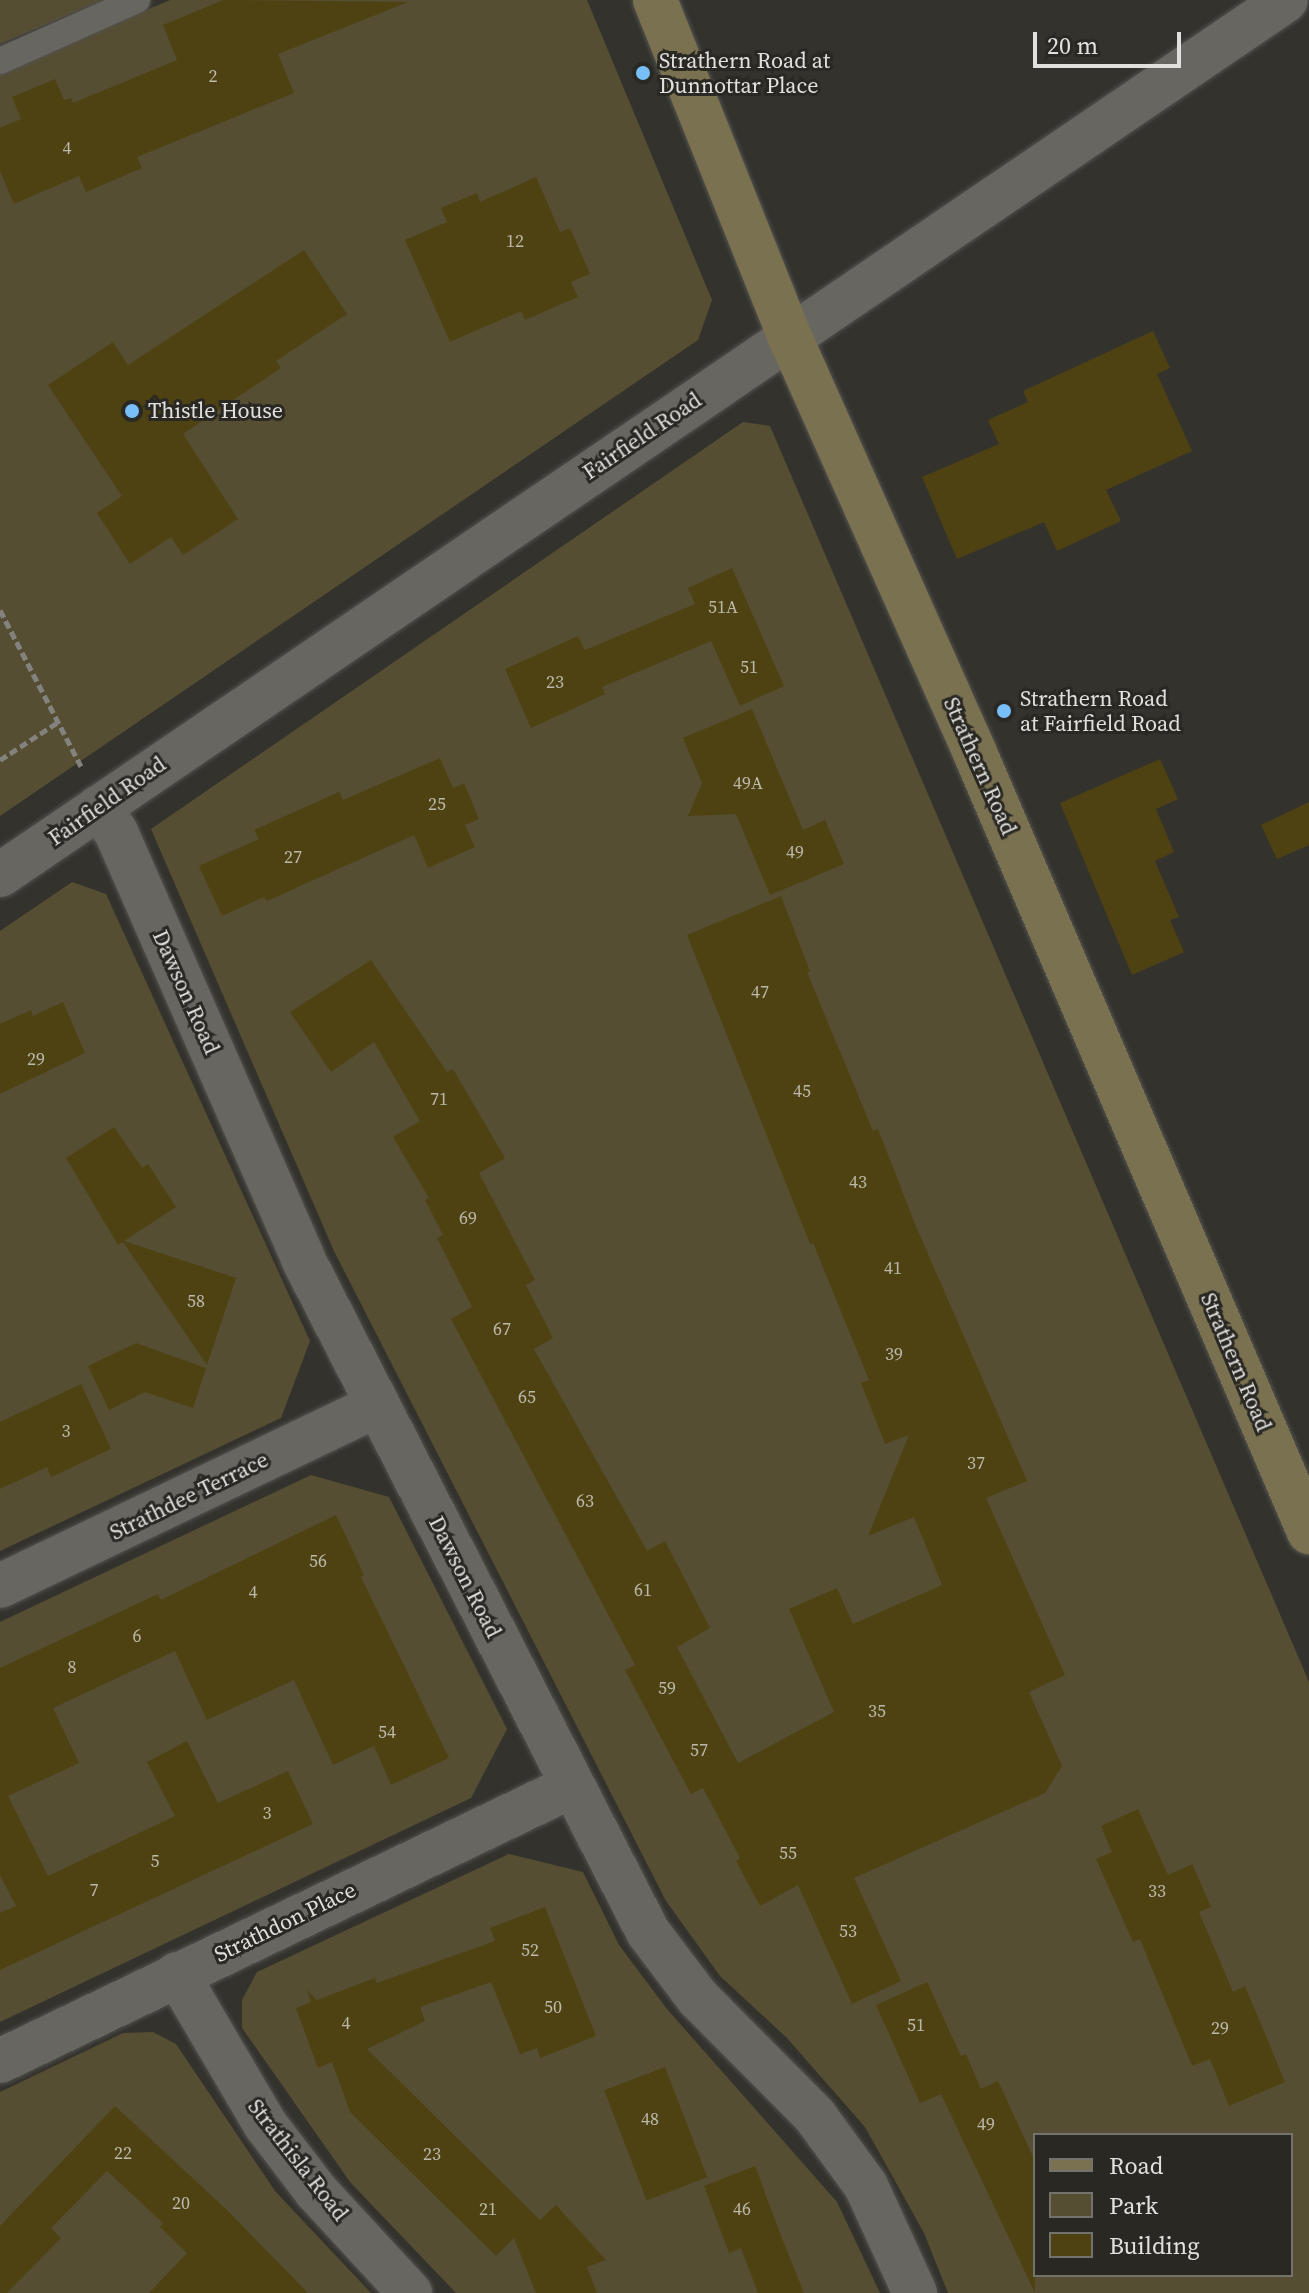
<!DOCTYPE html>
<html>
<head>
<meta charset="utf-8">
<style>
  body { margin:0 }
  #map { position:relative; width:1309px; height:2293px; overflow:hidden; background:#34322d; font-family:"Source Serif 4",serif }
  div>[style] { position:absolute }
  .green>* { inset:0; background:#564e32 }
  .building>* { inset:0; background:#4e4213; transform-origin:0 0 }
  .path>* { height:5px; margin-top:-2.5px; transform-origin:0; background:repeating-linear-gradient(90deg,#84827e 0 8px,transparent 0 12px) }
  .roads { filter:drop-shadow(0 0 2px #52514d) drop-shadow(0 0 2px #52514d) }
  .lane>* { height:26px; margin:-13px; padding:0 13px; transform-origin:13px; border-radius:13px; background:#686660 }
  .street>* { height:44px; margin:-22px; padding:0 22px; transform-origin:22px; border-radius:22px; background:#686660 }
  .secondary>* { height:44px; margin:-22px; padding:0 22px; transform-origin:22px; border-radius:22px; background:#7a7150 }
  .dots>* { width:22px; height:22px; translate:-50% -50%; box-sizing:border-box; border:4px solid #2a2823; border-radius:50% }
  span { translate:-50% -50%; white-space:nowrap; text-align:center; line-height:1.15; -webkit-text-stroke:6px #2a2823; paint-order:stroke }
  .number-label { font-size:18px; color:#bcb8aa }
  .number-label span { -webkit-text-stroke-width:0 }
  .poi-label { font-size:22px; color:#e1e0dd }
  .left { translate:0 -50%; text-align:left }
  .street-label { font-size:22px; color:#e1e0dd }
  .legend { position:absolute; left:1033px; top:2133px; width:260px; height:144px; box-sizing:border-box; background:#2a2823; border:2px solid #73726d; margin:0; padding:10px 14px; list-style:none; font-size:24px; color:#e1e0dd }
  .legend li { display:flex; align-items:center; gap:16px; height:40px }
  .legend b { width:40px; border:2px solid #73726d }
  .scale { position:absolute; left:1033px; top:32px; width:148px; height:36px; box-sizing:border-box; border:4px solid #e1e0dd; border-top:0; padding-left:10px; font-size:24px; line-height:28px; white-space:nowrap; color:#e1e0dd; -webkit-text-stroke:6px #2a2823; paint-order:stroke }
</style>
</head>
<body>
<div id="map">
  <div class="green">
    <i style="clip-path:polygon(0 0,104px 0,0 44px)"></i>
    <i style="clip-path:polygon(170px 0,587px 0,712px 300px,698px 340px,0 816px,0 73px)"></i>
    <i style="clip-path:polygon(evenodd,743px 422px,770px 426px,1309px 1682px,1309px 2293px,948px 2293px,924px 2233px,865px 2127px,786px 2037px,720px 1976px,666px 1901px,334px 1251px,151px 829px,743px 422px,1035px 2135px,1291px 2135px,1291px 2275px,1035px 2275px,1035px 2135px)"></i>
    <i style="clip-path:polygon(72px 882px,106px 894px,310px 1341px,281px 1418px,0 1551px,0 931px)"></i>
    <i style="clip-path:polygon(311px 1475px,389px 1497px,507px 1729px,471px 1798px,0 2022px,0 1622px)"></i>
    <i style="clip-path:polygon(509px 1854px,583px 1872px,619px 1945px,667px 2009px,837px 2202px,880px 2293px,456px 2293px,350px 2182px,242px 2028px,242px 2000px,257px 1972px)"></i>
    <i style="clip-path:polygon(153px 2032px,176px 2044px,275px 2191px,371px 2293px,0 2293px,0 2092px,123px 2033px)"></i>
  </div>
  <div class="building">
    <i style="clip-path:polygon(223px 0,408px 2px,278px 54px,294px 93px,137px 157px,142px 168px,86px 192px,79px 176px,14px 204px,0 171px,0 128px,21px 119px,12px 97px,55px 79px,64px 100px,71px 98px,73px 103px,177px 60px,163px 25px)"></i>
    <i style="clip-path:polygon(536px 177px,560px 232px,570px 228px,590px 274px,571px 282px,578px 297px,525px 320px,521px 311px,450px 342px,405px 240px,447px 222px,441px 208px,477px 193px,480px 202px)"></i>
    <i style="clip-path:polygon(304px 250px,347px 314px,276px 361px,281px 368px,183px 434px,238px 519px,183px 555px,171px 537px,130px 564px,97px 513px,122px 496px,48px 385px,113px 342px,128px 365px)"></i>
    <i style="clip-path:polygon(1153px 331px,1170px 368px,1157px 374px,1192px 451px,1106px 490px,1121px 521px,1057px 551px,1044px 522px,957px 559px,922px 477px,999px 444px,988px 420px,1028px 402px,1023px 391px)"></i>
    <i style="clip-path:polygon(732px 568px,784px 686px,740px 706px,711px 641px,602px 687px,605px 694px,531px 728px,505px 669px,578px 636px,585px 650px,695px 604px,688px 588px)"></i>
    <i style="clip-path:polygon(752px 709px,803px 830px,825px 820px,844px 864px,770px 895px,736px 814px,688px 816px,702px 783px,683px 738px)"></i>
    <i style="clip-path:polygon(440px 758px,453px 788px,464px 783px,479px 819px,465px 825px,475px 847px,428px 868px,414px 835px,267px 901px,264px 897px,222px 916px,199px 866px,259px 839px,254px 830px,339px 792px,343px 800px)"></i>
    <i style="clip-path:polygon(1160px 759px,1178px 799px,1156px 809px,1174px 852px,1155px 861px,1179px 917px,1170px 920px,1184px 952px,1132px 975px,1060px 803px)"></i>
    <i style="clip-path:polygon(1309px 802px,1309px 845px,1277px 859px,1261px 825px)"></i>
    <i style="clip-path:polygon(781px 896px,810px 971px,807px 972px,873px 1131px,878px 1129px,915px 1224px,1027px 1481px,986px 1498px,1065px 1675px,1029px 1692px,1062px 1766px,1045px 1793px,854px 1878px,901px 1981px,852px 2004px,798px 1885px,760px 1906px,736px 1861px,740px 1858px,703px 1788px,691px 1794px,625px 1670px,635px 1665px,451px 1319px,472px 1307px,437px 1238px,443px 1235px,425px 1200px,429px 1198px,393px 1137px,420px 1121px,374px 1042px,331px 1072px,290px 1012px,371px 960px,447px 1072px,453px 1069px,505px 1158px,479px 1173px,535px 1280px,526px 1285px,553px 1338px,534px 1349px,647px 1551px,665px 1541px,710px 1628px,677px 1647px,738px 1763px,834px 1712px,789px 1609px,837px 1588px,853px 1624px,942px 1585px,914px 1517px,868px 1536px,909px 1435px,885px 1444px,861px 1383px,869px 1380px,813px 1243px,810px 1244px,687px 935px)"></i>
    <i style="clip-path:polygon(63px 1002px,85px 1053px,0 1094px,0 1024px,31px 1010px,33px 1016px)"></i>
    <i style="clip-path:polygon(114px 1127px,142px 1168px,148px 1164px,176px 1207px,124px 1241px,236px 1278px,207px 1365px,123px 1242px,118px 1245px,66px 1158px)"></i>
    <i style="clip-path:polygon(136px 1343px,206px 1368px,193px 1408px,145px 1392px,109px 1410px,88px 1366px)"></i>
    <i style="clip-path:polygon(81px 1384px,111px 1449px,51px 1477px,47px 1467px,0 1489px,0 1422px)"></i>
    <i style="clip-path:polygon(336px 1515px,364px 1575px,361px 1577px,449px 1758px,391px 1785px,374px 1746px,333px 1765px,294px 1680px,207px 1720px,175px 1651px,53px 1708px,79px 1763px,8px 1796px,48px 1876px,175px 1816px,147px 1762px,187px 1741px,218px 1803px,288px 1771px,313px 1824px,0 1970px,0 1913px,16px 1906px,0 1875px,0 1668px,158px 1594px,161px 1600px)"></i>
    <i style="clip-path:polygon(1138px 1809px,1168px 1875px,1192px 1864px,1211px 1907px,1199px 1912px,1233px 1992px,1245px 1986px,1285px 2082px,1229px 2106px,1210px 2059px,1192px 2066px,1140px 1939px,1133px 1942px,1096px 1859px,1112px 1852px,1101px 1826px)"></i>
    <i style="clip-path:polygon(545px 1907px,596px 2036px,540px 2058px,537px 2048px,520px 2054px,491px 1982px,420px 2007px,425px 2021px,367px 2049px,540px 2220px,556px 2205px,606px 2260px,587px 2267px,597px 2293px,536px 2293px,514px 2238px,496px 2256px,350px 2112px,332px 2062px,318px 2068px,296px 2008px,311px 2002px,307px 1990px,317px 2000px,375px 1978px,377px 1983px,495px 1941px,490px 1928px)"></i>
    <i style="clip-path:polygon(927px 1982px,961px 2056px,966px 2054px,981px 2089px,998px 2081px,1035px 2161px,1035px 2293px,941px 2094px,920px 2103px,876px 2005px)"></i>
    <i style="left:665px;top:2067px;width:118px;height:65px;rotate:69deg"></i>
    <i style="clip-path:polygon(115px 2106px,227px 2210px,308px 2293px,149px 2293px,187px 2253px,160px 2227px,163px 2223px,107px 2171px,51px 2228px,61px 2238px,7px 2293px,0 2293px,0 2226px)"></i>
    <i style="clip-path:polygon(755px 2166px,783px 2241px,804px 2293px,758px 2293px,741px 2248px,729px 2253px,704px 2186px)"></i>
  </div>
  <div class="path">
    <i style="left:0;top:610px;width:176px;rotate:62.6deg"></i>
    <i style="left:0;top:760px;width:69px;rotate:-33.2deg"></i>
  </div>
  <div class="roads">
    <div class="lane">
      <i style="left:0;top:61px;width:150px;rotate:-24deg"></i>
    </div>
    <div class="street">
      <i style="left:99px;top:807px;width:30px;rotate:56deg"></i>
      <i style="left:116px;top:832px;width:466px;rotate:66.3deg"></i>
      <i style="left:303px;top:1259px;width:756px;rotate:62.86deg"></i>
      <i style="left:648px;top:1932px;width:83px;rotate:52.9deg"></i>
      <i style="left:698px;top:1998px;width:166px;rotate:45.2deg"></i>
      <i style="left:815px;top:2116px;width:87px;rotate:53.9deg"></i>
      <i style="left:866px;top:2186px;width:118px;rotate:65.4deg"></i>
      <i style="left:0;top:875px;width:1555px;rotate:-34.23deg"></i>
      <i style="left:0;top:1586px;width:418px;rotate:-25.6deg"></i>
      <i style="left:177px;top:1974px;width:174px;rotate:59.6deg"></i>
      <i style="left:265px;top:2124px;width:84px;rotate:52.7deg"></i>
      <i style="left:316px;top:2191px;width:139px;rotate:47.3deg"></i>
      <i style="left:0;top:2061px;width:635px;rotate:-25.68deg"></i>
    </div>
    <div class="secondary">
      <i style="left:655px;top:0;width:361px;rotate:68.2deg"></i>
      <i style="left:789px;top:335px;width:458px;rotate:66deg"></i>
      <i style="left:975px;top:753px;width:848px;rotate:66.79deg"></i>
    </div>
  </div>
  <div class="dots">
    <i style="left:643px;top:73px;background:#78bff8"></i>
    <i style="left:132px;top:411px;background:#78bff8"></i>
    <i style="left:1004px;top:711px;background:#78bff8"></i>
  </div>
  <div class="number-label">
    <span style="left:213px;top:76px">2</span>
    <span style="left:67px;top:148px">4</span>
    <span style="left:515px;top:241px">12</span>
    <span style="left:723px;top:607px">51A</span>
    <span style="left:749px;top:667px">51</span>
    <span style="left:555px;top:682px">23</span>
    <span style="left:748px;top:783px">49A</span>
    <span style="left:437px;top:804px">25</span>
    <span style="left:795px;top:852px">49</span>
    <span style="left:293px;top:857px">27</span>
    <span style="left:760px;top:992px">47</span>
    <span style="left:36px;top:1059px">29</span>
    <span style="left:802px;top:1091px">45</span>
    <span style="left:439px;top:1099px">71</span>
    <span style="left:858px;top:1182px">43</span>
    <span style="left:468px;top:1218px">69</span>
    <span style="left:893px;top:1268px">41</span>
    <span style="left:196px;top:1301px">58</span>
    <span style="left:502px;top:1329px">67</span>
    <span style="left:894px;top:1354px">39</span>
    <span style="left:527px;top:1397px">65</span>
    <span style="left:66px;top:1431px">3</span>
    <span style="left:976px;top:1463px">37</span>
    <span style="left:585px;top:1501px">63</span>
    <span style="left:318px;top:1561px">56</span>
    <span style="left:643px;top:1590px">61</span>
    <span style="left:253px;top:1592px">4</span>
    <span style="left:137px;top:1636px">6</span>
    <span style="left:72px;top:1667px">8</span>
    <span style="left:667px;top:1688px">59</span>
    <span style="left:877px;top:1711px">35</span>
    <span style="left:387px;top:1732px">54</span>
    <span style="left:699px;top:1750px">57</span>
    <span style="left:267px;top:1813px">3</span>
    <span style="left:788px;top:1853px">55</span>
    <span style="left:155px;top:1861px">5</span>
    <span style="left:94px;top:1890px">7</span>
    <span style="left:1157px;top:1891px">33</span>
    <span style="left:848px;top:1931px">53</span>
    <span style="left:530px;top:1950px">52</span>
    <span style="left:553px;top:2007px">50</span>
    <span style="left:346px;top:2023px">4</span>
    <span style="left:916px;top:2025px">51</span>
    <span style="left:1220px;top:2028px">29</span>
    <span style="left:650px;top:2119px">48</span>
    <span style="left:986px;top:2124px">49</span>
    <span style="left:123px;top:2153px">22</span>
    <span style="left:432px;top:2154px">23</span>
    <span style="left:181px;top:2203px">20</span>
    <span style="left:488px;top:2209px">21</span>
    <span style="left:742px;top:2209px">46</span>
  </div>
  <div class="poi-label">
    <span class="left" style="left:659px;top:73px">Strathern Road at<br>Dunnottar Place</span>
    <span class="left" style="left:148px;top:411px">Thistle House</span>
    <span class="left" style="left:1020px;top:711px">Strathern Road<br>at Fairfield Road</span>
  </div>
  <div class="street-label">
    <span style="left:642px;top:436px;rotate:-34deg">Fairfield Road</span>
    <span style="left:980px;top:766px;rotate:66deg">Strathern Road</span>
    <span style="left:107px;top:801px;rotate:-35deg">Fairfield Road</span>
    <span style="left:186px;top:992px;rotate:66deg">Dawson Road</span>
    <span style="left:1236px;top:1362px;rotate:67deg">Strathern Road</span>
    <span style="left:189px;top:1496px;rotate:-26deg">Strathdee Terrace</span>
    <span style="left:465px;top:1577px;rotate:63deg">Dawson Road</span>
    <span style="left:285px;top:1922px;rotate:-26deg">Strathdon Place</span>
    <span style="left:298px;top:2160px;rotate:52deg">Strathisla Road</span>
  </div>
  <ul class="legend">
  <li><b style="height:10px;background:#7a7150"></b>Road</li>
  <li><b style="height:22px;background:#564e32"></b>Park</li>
  <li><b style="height:22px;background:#4e4213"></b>Building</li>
  </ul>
  <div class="scale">20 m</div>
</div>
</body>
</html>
